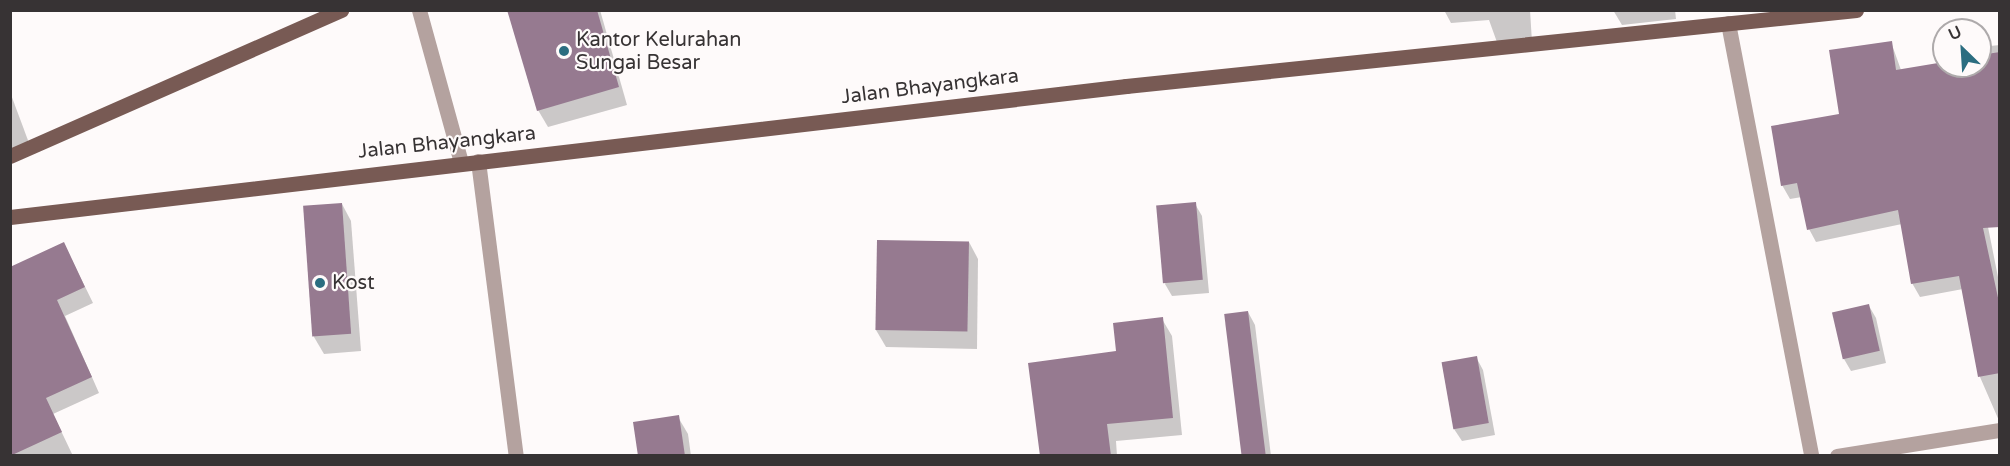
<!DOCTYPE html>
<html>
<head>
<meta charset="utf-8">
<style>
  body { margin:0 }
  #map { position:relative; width:2010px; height:466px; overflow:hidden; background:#fefafa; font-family:"Varela Round",sans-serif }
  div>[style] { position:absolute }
  .shadow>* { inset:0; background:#0003 }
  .building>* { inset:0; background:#967a90; transform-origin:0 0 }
  .minor>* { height:15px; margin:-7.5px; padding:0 7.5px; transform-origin:7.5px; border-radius:7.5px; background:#b4a29f }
  .primary>* { height:15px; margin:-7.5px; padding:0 7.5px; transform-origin:7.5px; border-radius:7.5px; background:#785a54 }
  .dots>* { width:16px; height:16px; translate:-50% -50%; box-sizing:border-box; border:3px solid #fefafa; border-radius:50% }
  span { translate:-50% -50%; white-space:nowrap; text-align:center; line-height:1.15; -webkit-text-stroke:4.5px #fefafa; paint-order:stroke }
  .poi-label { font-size:20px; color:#373334 }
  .left { translate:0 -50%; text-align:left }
  .street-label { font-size:20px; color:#373334 }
  .frame { position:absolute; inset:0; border:12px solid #373334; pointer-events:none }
  .north { position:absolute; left:1932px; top:18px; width:60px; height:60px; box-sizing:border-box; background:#fefafa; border:2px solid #aeaaab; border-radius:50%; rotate:335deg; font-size:16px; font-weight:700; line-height:24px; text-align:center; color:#373334 }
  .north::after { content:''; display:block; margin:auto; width:21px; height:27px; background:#2b6d80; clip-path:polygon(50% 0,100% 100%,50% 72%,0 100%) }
</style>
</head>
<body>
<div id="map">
  <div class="shadow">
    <i style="clip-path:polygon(525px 10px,600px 10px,627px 105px,548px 127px,538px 110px)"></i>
    <i style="clip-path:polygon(1444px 10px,1530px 10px,1532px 42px,1498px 45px,1489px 20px,1451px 23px)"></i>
    <i style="clip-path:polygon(1613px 10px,1675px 10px,1676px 19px,1622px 25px)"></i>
    <i style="clip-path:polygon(1891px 42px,1901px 70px,1944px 63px,1980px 66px,1980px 47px,2000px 45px,2000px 210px,1985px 212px,2000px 287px,2000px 423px,1980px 377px,1963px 289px,1920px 297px,1912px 283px,1902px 224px,1816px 242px,1809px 229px,1802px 197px,1790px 199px,1782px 185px,1841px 116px)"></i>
    <i style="clip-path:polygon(10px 92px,29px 143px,10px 150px)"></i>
    <i style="clip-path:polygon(342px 204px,351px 221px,361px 351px,324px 354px,314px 337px)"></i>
    <i style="clip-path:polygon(1195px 204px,1202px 216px,1209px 293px,1172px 296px,1165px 284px)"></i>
    <i style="clip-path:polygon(878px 241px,969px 242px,978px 259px,977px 349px,886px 347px,876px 330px)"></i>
    <i style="clip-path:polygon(72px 260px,93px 303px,65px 316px,99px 393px,53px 414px,73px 456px,10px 456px,10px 281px)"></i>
    <i style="clip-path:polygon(1869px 306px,1876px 318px,1886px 363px,1851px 371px,1844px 359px,1834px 313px)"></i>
    <i style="clip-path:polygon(1248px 312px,1255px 325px,1271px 456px,1243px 456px)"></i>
    <i style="clip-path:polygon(1162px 319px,1172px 336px,1182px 435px,1116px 441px,1117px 456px,1041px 456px,1118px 352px)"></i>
    <i style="clip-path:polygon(1476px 357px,1483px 370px,1495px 435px,1462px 441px,1454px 429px)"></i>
    <i style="clip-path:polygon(678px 417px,688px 434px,691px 456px,640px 456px)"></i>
  </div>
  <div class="building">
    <i style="clip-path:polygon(507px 10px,597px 10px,619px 87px,537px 111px)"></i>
    <i style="clip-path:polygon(1892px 41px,1896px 70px,1944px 62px,1944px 66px,1980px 66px,1980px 55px,2000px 52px,2000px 227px,1983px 228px,2000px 307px,2000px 373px,1978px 377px,1959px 276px,1911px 284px,1898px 210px,1807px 230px,1797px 183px,1781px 186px,1771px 126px,1839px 114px,1829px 50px)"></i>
    <i style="left:1196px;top:202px;width:78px;height:40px;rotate:85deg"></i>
    <i style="left:342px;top:203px;width:131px;height:39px;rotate:86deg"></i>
    <i style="left:877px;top:240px;width:92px;height:90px;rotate:1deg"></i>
    <i style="clip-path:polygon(64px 242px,85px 287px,57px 300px,92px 377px,46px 398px,62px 432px,10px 456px,10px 267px)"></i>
    <i style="left:1869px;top:304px;width:48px;height:38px;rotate:77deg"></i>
    <i style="left:1248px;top:311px;width:146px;height:24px;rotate:83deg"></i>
    <i style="clip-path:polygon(1163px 317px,1173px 418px,1107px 424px,1111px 456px,1040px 456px,1028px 363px,1116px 351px,1113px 323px)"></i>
    <i style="left:1477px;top:356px;width:68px;height:36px;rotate:80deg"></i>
    <i style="clip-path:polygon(679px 415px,685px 456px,638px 456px,633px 422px)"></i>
  </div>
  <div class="minor">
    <i style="left:419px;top:10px;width:158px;rotate:74.6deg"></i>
    <i style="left:1728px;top:23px;width:441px;rotate:79.1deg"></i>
    <i style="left:478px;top:161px;width:297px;rotate:82.7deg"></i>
    <i style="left:1837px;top:456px;width:165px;rotate:-9.1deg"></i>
  </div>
  <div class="primary">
    <i style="left:10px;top:156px;width:362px;rotate:-23.8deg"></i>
    <i style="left:10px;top:217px;width:1124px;rotate:-6.69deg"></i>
    <i style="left:1126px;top:86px;width:734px;rotate:-5.94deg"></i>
  </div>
  <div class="dots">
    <i style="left:564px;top:51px;background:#2b6d80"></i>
    <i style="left:320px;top:283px;background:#2b6d80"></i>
  </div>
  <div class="poi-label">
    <span class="left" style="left:576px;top:52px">Kantor Kelurahan<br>Sungai Besar</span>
    <span class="left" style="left:332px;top:283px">Kost</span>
  </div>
  <div class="street-label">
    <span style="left:930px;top:87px;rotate:-7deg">Jalan Bhayangkara</span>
    <span style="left:447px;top:143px;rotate:-6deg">Jalan Bhayangkara</span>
  </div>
  <div class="frame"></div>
  <div class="north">U</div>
</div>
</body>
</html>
